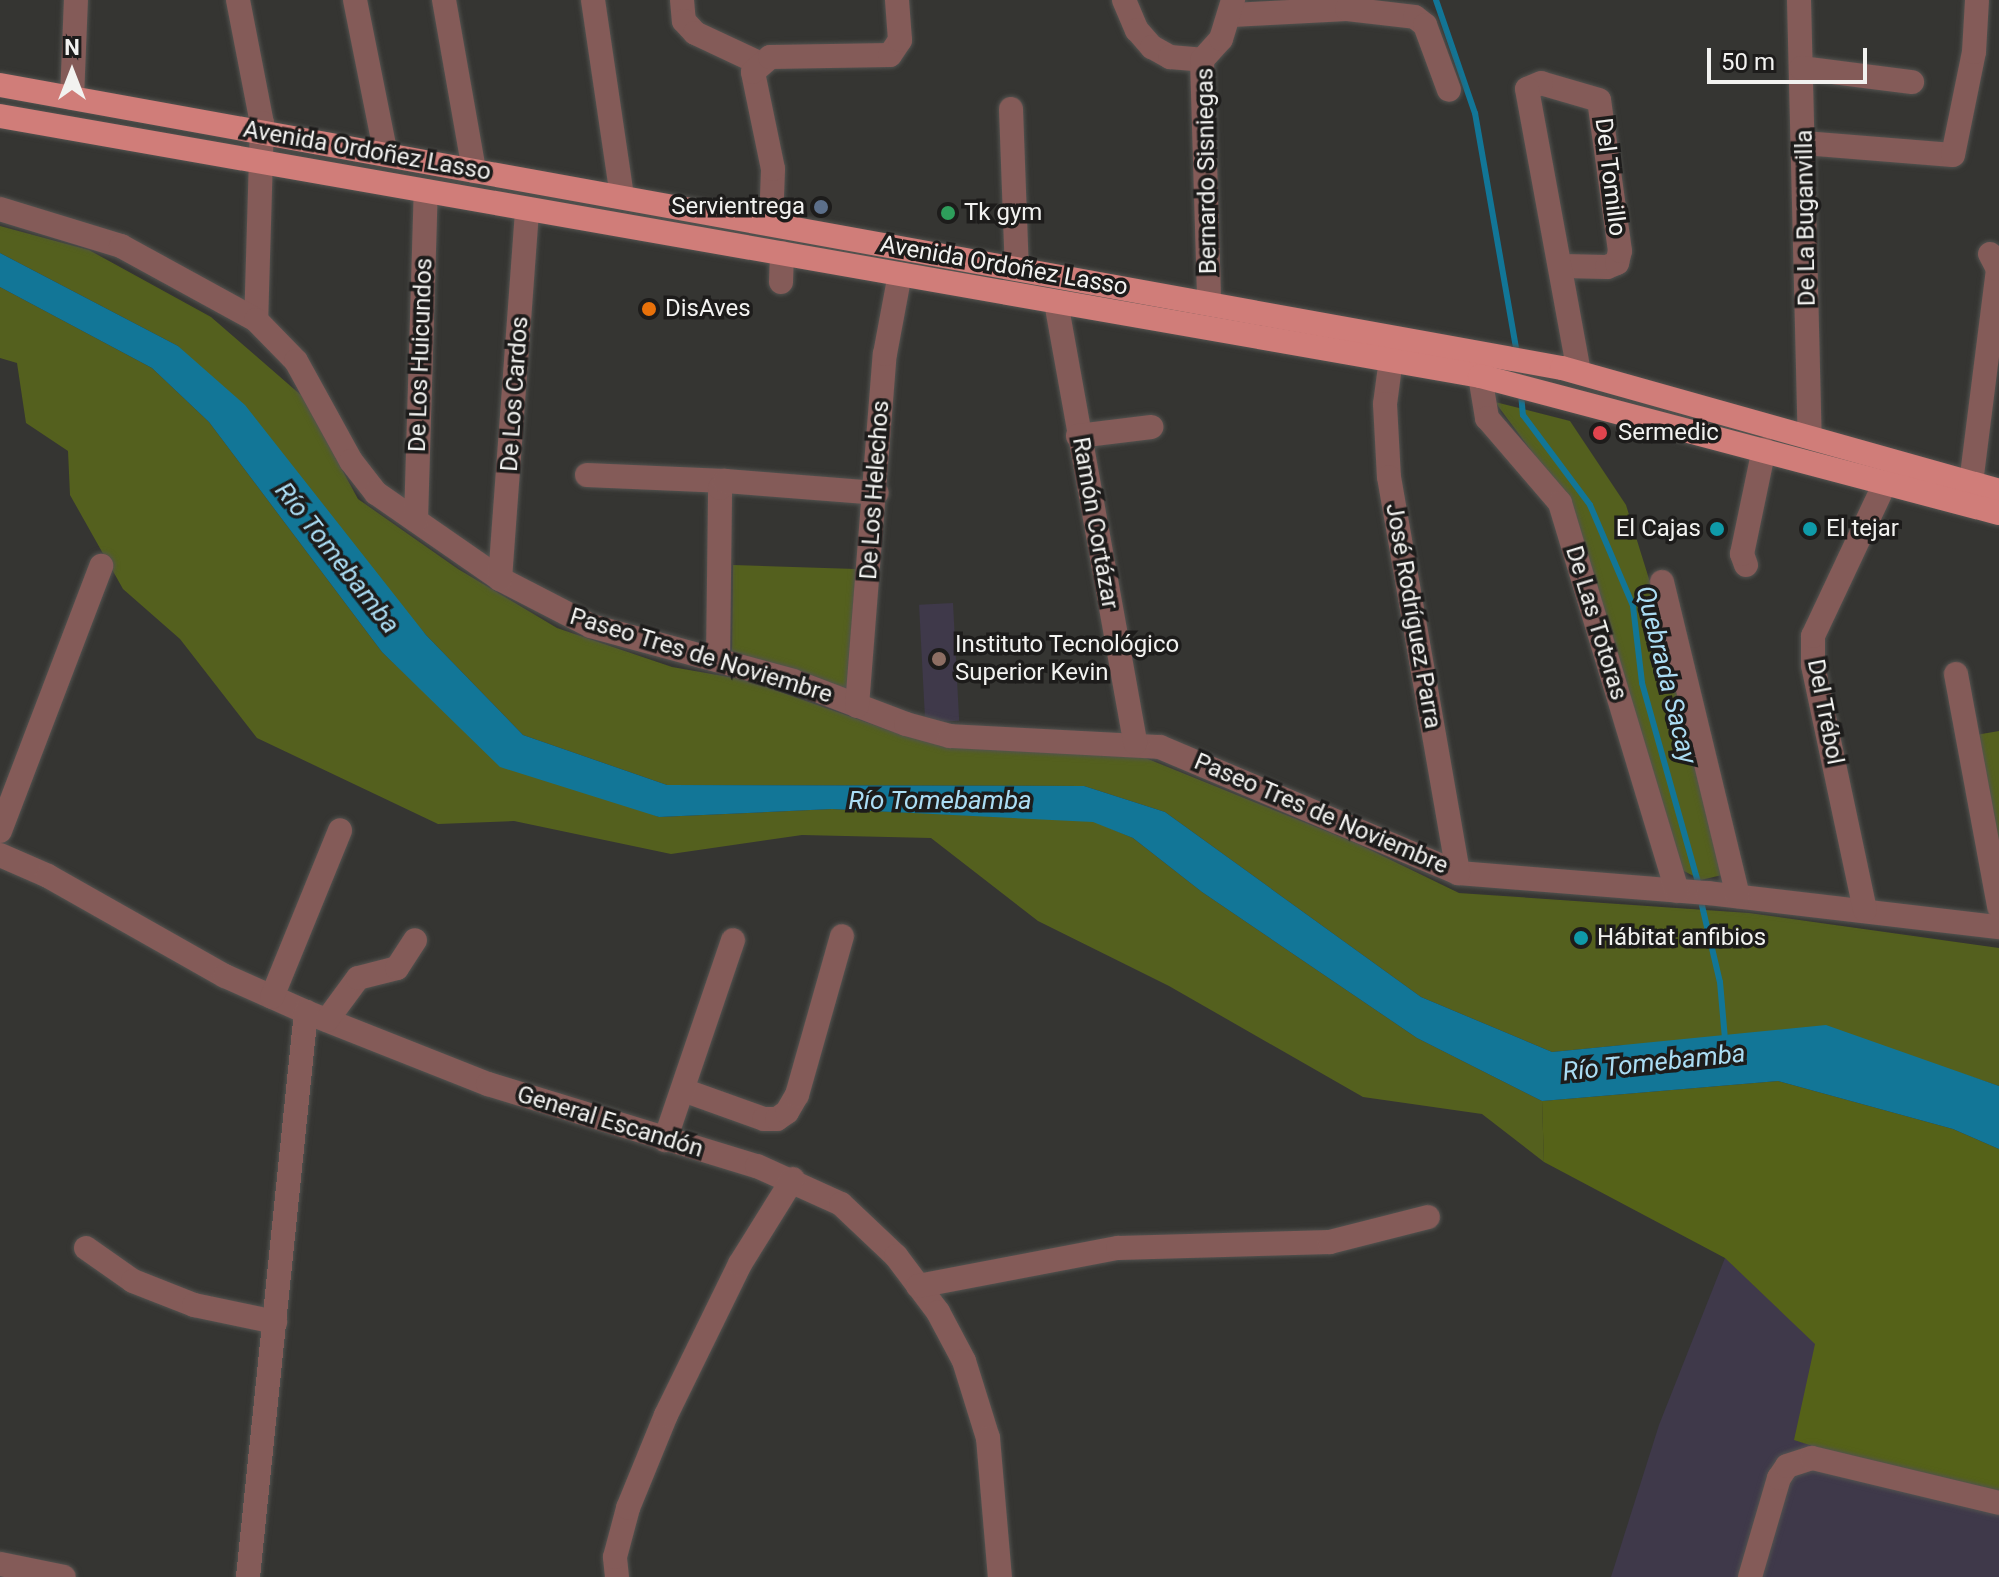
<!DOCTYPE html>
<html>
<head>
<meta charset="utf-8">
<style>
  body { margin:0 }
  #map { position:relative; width:1999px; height:1577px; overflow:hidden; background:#353532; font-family:Roboto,sans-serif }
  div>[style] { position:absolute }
  .education>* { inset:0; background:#3f394a; transform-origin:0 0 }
  .green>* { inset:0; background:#54601e }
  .forest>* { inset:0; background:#556218 }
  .water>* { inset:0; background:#127697 }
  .stream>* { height:6px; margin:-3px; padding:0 3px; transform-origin:3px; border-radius:3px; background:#127697 }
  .roads { filter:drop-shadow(0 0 2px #535350) drop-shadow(0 0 2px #535350) }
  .minor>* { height:24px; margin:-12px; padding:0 12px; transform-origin:12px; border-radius:12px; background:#845b58 }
  .major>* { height:24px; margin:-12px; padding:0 12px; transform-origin:12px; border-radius:12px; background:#d07d79 }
  .dots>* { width:22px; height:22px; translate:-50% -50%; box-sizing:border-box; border:4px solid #1d1c1b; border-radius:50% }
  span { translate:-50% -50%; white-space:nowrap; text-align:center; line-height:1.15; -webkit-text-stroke:7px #1d1c1b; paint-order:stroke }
  .street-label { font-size:24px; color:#f2f2f0 }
  .poi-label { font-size:24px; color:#f2f2f0 }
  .right { translate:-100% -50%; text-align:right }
  .left { translate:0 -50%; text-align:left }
  .water-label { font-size:26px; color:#abddf4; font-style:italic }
  .north { position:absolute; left:32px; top:32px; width:80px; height:80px; -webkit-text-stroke:6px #1d1c1b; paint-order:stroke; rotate:0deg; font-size:22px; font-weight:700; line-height:32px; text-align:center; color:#f2f2f0 }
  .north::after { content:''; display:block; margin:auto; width:28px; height:36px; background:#f2f2f0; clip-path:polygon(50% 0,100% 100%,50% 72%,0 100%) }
  .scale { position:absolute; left:1707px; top:48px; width:160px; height:36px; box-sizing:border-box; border:4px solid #f2f2f0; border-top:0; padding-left:10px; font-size:24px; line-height:28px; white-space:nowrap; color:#f2f2f0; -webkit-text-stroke:6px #1d1c1b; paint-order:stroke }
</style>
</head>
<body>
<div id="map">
  <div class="education">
    <i style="left:953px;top:603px;width:118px;height:34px;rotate:87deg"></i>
    <i style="clip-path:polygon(1999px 1149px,1999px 1577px,1611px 1577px,1659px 1425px,1725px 1258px)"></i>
  </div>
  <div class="green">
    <i style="clip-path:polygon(0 226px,89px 250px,211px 317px,302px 396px,358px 499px,458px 569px,557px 628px,672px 667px,746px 680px,897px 733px,1143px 757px,1358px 844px,1459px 893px,1749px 913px,1999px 948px,1999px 1086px,1960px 1073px,1624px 1045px,1552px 1052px,1421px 997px,1165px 812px,1084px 786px,667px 785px,523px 735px,426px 635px,178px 346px,0 253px)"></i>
    <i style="clip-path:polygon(0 287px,152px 368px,209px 422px,382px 652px,483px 748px,659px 817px,832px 809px,1093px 821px,1133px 838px,1202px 892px,1417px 1038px,1542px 1101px,1544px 1162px,1482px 1114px,1363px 1097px,1169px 986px,1038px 921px,931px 838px,802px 835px,671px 854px,514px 821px,438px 824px,257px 738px,180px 639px,123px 589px,70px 495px,68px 451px,26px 423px,17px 363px,0 358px)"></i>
    <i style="clip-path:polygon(1495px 402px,1570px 421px,1626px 505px,1654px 595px,1722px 875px,1701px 880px,1682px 870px,1567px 499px)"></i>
    <i style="clip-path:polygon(733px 565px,856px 569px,848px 694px,732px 655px)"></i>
    <i style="clip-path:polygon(1999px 731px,1999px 900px,1970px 736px)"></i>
  </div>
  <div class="forest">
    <i style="clip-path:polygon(1778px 1081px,1953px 1129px,1999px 1149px,1999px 1500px,1927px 1483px,1794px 1440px,1815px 1344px,1725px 1258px,1544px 1162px,1542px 1101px)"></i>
  </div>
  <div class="water">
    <i style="clip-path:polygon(0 253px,178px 346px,245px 405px,426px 635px,523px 735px,667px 785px,1084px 786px,1165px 812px,1421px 997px,1552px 1052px,1826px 1025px,1999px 1086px,1999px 1149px,1953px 1129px,1778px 1081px,1542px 1101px,1417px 1038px,1202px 892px,1133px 838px,1093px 822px,832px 809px,659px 817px,500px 767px,382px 652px,209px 422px,152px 368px,0 287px)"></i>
  </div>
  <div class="stream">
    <i style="left:1436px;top:0;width:120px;rotate:71deg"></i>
    <i style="left:1475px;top:113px;width:245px;rotate:80.1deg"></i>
    <i style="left:1521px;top:393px;width:22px;rotate:85deg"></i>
    <i style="left:1523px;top:415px;width:112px;rotate:53.3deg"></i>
    <i style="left:1590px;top:505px;width:110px;rotate:66.9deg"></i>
    <i style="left:1633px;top:606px;width:78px;rotate:83.3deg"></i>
    <i style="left:1642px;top:683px;width:211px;rotate:74.3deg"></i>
    <i style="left:1700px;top:897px;width:87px;rotate:76.8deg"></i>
    <i style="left:1720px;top:982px;width:57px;rotate:85deg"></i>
  </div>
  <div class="roads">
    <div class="minor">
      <i style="left:238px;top:0;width:125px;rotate:79deg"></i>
      <i style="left:262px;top:123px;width:197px;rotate:91.7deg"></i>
      <i style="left:355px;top:0;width:158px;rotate:78.7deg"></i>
      <i style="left:444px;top:0;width:174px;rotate:80deg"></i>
      <i style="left:593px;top:0;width:199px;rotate:81.6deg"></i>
      <i style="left:682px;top:0;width:21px;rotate:85deg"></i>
      <i style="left:684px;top:21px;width:16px;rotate:47deg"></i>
      <i style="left:695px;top:33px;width:71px;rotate:25.1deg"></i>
      <i style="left:1124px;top:0;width:33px;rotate:67deg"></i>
      <i style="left:1137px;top:30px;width:23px;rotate:49deg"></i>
      <i style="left:1152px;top:47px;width:21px;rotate:29deg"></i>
      <i style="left:1170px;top:57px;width:32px;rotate:5deg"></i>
      <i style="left:1799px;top:0;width:437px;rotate:88.6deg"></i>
      <i style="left:1232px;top:15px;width:115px;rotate:-3deg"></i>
      <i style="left:1347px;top:9px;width:68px;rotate:6.7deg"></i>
      <i style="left:1415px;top:17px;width:13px;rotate:39deg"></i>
      <i style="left:1425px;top:25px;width:69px;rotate:69.7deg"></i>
      <i style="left:1202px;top:60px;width:243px;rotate:88.3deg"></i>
      <i style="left:1202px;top:60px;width:28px;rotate:-48deg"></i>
      <i style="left:1221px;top:39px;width:41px;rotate:-72.9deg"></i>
      <i style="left:1801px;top:68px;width:112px;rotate:7.2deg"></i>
      <i style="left:72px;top:98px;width:98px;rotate:-87.7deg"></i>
      <i style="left:1011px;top:109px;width:160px;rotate:87.9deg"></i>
      <i style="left:1804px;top:143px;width:149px;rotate:4.6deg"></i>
      <i style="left:1953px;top:155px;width:105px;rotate:-78.5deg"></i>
      <i style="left:1974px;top:52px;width:52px;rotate:-86.7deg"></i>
      <i style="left:0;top:209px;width:127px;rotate:17deg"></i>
      <i style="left:121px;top:246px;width:154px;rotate:28.7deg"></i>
      <i style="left:256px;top:320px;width:57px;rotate:45.7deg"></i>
      <i style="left:296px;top:361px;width:114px;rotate:61.2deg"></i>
      <i style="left:351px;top:461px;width:41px;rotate:52deg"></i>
      <i style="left:376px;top:493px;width:151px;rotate:34.7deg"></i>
      <i style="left:500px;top:579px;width:102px;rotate:27.3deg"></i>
      <i style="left:591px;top:626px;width:209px;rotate:15.2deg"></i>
      <i style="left:793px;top:681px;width:121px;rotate:20.8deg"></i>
      <i style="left:906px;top:724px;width:46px;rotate:15.3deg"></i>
      <i style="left:950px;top:736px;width:210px;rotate:3deg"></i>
      <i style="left:1160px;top:747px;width:324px;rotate:22.9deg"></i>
      <i style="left:1458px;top:873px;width:251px;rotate:4.6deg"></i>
      <i style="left:1708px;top:893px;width:293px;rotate:6.7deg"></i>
      <i style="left:771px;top:224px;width:55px;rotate:-87.9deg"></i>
      <i style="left:773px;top:169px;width:99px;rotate:-101.7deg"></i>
      <i style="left:753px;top:72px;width:23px;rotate:-41deg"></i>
      <i style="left:770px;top:57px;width:120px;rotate:-1deg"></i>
      <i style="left:890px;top:55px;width:18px;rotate:-56deg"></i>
      <i style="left:900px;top:40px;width:40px;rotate:-94.3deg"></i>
      <i style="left:1563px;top:266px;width:44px;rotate:1.3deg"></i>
      <i style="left:1607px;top:267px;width:11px;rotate:-22deg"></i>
      <i style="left:1617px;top:263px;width:12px;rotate:-76deg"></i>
      <i style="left:1620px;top:251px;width:152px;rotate:-97.9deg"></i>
      <i style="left:1599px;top:100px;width:60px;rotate:-163.7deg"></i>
      <i style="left:1541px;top:83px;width:15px;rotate:157deg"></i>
      <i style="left:1527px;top:89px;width:288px;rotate:79.6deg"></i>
      <i style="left:781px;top:282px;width:29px;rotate:-88deg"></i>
      <i style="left:1056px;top:302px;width:448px;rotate:79.8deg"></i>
      <i style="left:1391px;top:359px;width:45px;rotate:97.6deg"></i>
      <i style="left:1385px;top:404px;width:73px;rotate:86.9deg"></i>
      <i style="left:1389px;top:477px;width:402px;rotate:80.1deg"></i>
      <i style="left:1480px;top:376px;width:43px;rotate:80.5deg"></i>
      <i style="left:1487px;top:418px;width:112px;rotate:49.3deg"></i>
      <i style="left:1560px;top:503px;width:405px;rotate:73.2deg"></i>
      <i style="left:1078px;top:436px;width:74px;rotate:-7deg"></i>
      <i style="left:587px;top:475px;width:138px;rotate:2.5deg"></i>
      <i style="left:1971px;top:483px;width:216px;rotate:-82.8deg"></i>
      <i style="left:1998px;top:269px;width:17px;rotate:-118deg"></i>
      <i style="left:416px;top:520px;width:329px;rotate:-88.3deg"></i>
      <i style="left:1746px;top:565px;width:12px;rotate:-110deg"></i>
      <i style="left:1742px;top:554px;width:107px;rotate:-78.2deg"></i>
      <i style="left:500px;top:579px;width:371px;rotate:-85.8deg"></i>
      <i style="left:1662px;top:582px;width:323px;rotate:76.4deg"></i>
      <i style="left:718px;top:660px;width:172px;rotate:-89.3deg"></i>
      <i style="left:720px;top:488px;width:9px;rotate:-54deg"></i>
      <i style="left:725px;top:481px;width:152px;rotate:4.5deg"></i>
      <i style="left:1956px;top:674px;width:237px;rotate:79.5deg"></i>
      <i style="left:857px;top:706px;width:353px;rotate:-85.5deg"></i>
      <i style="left:885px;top:354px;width:81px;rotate:-79.4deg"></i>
      <i style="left:0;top:831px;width:284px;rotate:-69.1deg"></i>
      <i style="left:0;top:855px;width:52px;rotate:23.6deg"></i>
      <i style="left:48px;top:876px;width:203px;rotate:29.5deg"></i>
      <i style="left:225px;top:976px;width:89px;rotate:24deg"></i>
      <i style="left:306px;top:1012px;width:196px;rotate:21.6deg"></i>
      <i style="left:488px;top:1084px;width:281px;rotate:17deg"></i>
      <i style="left:757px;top:1166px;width:92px;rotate:24.3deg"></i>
      <i style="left:841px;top:1204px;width:76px;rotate:43.4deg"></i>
      <i style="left:896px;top:1256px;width:70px;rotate:53.1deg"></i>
      <i style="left:938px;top:1312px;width:55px;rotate:62deg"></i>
      <i style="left:964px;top:1361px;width:81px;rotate:72.7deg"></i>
      <i style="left:988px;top:1438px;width:140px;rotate:85.1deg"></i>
      <i style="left:1865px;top:910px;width:250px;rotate:-102deg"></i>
      <i style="left:1813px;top:665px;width:29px;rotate:-90deg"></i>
      <i style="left:1813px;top:636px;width:171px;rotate:-64.8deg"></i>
      <i style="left:272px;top:997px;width:180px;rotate:-67.8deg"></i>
      <i style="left:327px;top:1020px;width:52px;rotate:-53.6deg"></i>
      <i style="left:358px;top:978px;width:40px;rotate:-14.4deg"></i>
      <i style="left:397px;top:968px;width:33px;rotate:-57deg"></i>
      <i style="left:683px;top:1090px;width:86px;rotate:19.7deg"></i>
      <i style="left:764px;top:1119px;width:13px"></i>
      <i style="left:777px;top:1119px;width:12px;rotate:-35deg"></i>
      <i style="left:787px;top:1112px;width:20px;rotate:-60deg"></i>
      <i style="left:797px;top:1095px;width:165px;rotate:-74.2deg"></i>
      <i style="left:665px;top:1140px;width:211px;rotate:-71.2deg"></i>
      <i style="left:86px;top:1248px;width:57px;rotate:35.1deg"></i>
      <i style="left:133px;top:1281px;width:66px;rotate:21.5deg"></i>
      <i style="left:194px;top:1305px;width:83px;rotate:11.9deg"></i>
      <i style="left:918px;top:1286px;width:204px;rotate:-10.8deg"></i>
      <i style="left:1118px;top:1248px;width:212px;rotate:-1.6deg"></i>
      <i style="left:1330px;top:1242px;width:101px;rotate:-14.3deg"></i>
      <i style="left:0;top:1564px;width:65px;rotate:11.5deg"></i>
      <i style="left:248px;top:1577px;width:568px;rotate:-84.14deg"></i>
      <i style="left:617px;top:1577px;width:20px;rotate:-96deg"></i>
      <i style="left:615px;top:1557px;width:51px;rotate:-75.1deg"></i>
      <i style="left:628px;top:1508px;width:100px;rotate:-67.8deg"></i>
      <i style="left:666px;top:1415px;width:168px;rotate:-63.9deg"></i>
      <i style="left:740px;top:1264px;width:100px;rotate:-58.1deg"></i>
      <i style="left:1750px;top:1577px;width:103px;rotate:-73.7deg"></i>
      <i style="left:1779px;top:1478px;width:14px;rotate:-56deg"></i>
      <i style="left:1787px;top:1466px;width:26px;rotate:-18deg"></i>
      <i style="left:1812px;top:1458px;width:192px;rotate:13.5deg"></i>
    </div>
    <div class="major">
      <i style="left:0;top:85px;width:1587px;rotate:10.27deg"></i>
      <i style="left:1562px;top:368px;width:454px;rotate:15.7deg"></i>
      <i style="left:0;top:116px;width:1503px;rotate:9.96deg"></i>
      <i style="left:1480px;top:376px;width:537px;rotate:14.79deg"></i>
    </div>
  </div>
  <div class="dots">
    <i style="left:821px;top:207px;background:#5c6f8a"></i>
    <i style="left:948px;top:213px;background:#2e9e5b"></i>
    <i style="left:649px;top:309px;background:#e8710a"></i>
    <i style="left:1600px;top:433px;background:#e0444e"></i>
    <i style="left:1717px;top:529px;background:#0f9aa8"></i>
    <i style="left:1810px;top:529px;background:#0f9aa8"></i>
    <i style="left:939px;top:659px;background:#8d6e63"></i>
    <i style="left:1581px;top:938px;background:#0f9aa8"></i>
  </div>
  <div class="street-label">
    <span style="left:367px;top:151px;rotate:10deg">Avenida Ordoñez Lasso</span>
    <span style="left:1207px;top:171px;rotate:-91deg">Bernardo Sisniegas</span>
    <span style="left:1610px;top:177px;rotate:83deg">Del Tomillo</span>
    <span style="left:1806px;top:218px;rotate:-91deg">De La Buganvilla</span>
    <span style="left:1004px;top:266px;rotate:10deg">Avenida Ordoñez Lasso</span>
    <span style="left:421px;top:355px;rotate:-88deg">De Los Huicundos</span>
    <span style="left:515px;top:394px;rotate:-86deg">De Los Cardos</span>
    <span style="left:875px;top:490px;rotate:-86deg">De Los Helechos</span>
    <span style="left:1095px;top:523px;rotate:80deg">Ramón Cortázar</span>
    <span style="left:1413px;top:616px;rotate:80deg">José Rodríguez Parra</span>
    <span style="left:1596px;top:623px;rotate:73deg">De Las Totoras</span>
    <span style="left:701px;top:656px;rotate:17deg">Paseo Tres de Noviembre</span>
    <span style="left:1825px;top:712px;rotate:79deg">Del Trébol</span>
    <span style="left:1321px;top:814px;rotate:23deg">Paseo Tres de Noviembre</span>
    <span style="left:610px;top:1122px;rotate:17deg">General Escandón</span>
  </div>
  <div class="poi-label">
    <span class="right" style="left:805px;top:207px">Servientrega</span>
    <span class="left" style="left:964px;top:213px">Tk gym</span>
    <span class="left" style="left:665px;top:309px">DisAves</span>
    <span class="left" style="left:1618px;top:433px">Sermedic</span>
    <span class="right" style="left:1701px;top:529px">El Cajas</span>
    <span class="left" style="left:1826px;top:529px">El tejar</span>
    <span class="left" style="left:955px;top:659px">Instituto Tecnológico<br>Superior Kevin</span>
    <span class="left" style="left:1597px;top:938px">Hábitat anfibios</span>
  </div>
  <div class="water-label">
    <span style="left:337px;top:558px;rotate:52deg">Río Tomebamba</span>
    <span style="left:1666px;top:675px;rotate:76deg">Quebrada Sacay</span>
    <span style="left:940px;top:801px">Río Tomebamba</span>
    <span style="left:1654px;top:1063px;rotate:-6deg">Río Tomebamba</span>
  </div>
  <div class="north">N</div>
  <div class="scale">50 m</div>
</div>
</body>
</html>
